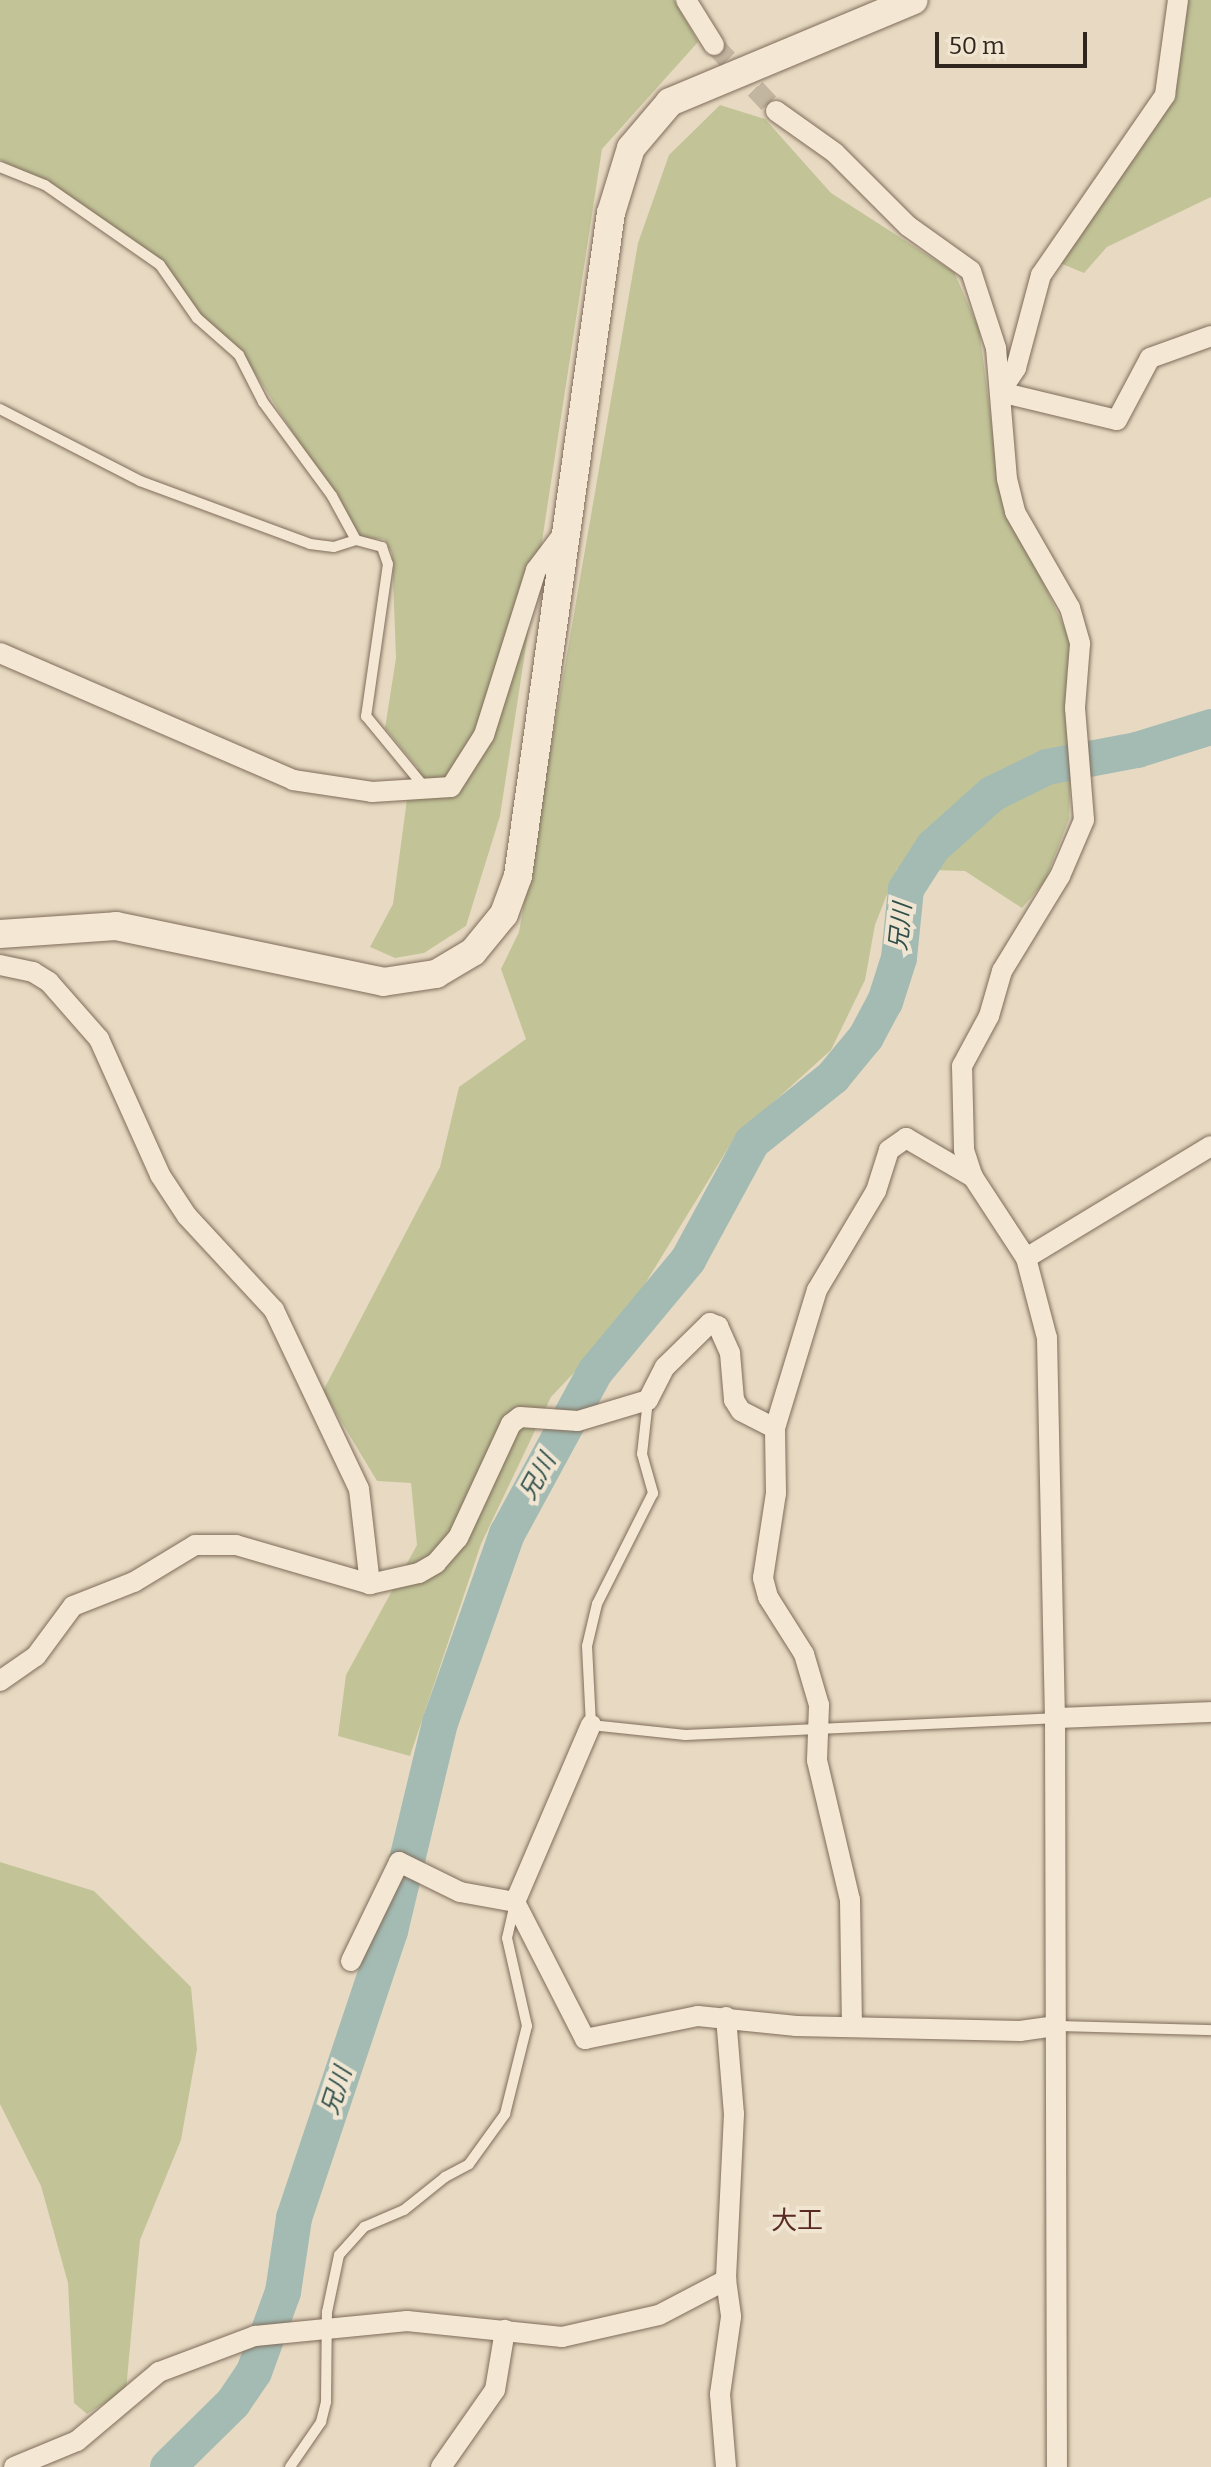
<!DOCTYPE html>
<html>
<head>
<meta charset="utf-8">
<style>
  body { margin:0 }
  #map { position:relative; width:1211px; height:2467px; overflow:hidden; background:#e8dac2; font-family:Bitter,"Noto Sans JP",serif }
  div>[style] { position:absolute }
  .green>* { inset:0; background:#c2c498 }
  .river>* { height:36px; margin:-18px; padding:0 18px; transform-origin:18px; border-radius:18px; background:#a4bbb3 }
  .street-tunnel>* { height:20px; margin-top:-10px; transform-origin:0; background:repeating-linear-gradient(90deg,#c3b6a1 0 20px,transparent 0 30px) }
  .roads { filter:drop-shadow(0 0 2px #7f6c5b) drop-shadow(0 0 2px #7f6c5b) }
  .lane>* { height:10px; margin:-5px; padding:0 5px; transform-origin:5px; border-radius:5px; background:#f4e8d4 }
  .street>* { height:20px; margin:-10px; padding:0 10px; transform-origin:10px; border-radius:10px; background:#f4e8d4 }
  .secondary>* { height:28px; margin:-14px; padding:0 14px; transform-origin:14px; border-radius:14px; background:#f4e8d4 }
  span { translate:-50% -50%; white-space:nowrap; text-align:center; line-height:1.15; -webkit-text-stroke:8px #f0e5d1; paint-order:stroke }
  .water-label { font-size:24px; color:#2f4f4b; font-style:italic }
  .quarter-label { font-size:26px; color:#592a22 }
  .scale { position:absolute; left:935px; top:32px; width:152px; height:36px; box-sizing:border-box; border:4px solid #31261e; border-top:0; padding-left:10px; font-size:24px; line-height:28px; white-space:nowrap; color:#31261e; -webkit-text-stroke:6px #f0e5d1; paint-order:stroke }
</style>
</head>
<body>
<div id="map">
  <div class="green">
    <i style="clip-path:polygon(0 0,674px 0,698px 42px,602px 149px,500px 816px,466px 926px,424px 953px,395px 958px,370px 947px,393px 904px,407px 799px,418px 768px,385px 728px,396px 658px,392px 553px,384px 539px,360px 538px,241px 351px,200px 314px,158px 259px,47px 182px,0 160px)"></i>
    <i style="clip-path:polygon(1187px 0,1211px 0,1211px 197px,1107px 247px,1084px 273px,1060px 263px,1166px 111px,1178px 76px)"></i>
    <i style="clip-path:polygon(720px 105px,765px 119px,831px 193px,954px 272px,979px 329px,1001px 494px,1072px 643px,1067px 674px,1072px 751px,1069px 819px,1045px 881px,1022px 908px,965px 871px,897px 869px,875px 925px,865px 980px,831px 1050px,735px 1137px,621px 1323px,551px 1397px,481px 1544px,410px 1756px,338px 1736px,346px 1675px,417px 1545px,411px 1483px,377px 1481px,323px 1391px,440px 1167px,459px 1087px,526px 1039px,501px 969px,519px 932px,638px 243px,669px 155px)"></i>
    <i style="clip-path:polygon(0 1862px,94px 1891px,191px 1987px,197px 2049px,181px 2140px,140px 2240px,126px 2390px,87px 2414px,74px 2403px,68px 2283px,41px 2186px,0 2104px)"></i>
  </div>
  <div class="river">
    <i style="left:168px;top:2467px;width:91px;rotate:-44.6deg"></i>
    <i style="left:233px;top:2403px;width:37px;rotate:-56deg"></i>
    <i style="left:254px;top:2372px;width:85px;rotate:-70.1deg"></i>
    <i style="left:283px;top:2292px;width:75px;rotate:-81.5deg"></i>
    <i style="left:294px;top:2218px;width:303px;rotate:-71.5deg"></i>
    <i style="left:390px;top:1931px;width:214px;rotate:-76.5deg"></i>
    <i style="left:440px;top:1723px;width:201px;rotate:-70.5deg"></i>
    <i style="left:507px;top:1534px;width:184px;rotate:-61.5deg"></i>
    <i style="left:595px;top:1372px;width:146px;rotate:-50.3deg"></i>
    <i style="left:688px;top:1260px;width:134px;rotate:-61.5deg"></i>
    <i style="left:752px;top:1142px;width:104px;rotate:-38.7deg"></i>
    <i style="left:833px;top:1077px;width:52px;rotate:-50.5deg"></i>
    <i style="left:866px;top:1037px;width:40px;rotate:-62deg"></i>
    <i style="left:885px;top:1002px;width:46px;rotate:-72.3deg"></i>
    <i style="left:899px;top:958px;width:69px;rotate:-84.2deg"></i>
    <i style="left:906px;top:889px;width:50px;rotate:-57.3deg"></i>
    <i style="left:933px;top:847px;width:79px;rotate:-41.9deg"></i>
    <i style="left:992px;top:794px;width:61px;rotate:-26.1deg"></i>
    <i style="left:1047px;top:767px;width:92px;rotate:-10.7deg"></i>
    <i style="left:1137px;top:750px;width:77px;rotate:-17.3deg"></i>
  </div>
  <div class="street-tunnel">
    <i style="left:714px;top:45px;width:91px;rotate:46.8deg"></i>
  </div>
  <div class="roads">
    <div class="lane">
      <i style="left:0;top:167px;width:48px;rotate:21.8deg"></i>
      <i style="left:45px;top:185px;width:140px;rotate:34.8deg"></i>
      <i style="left:160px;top:265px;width:65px;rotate:55.1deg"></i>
      <i style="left:197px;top:318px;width:56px;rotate:41.4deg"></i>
      <i style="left:239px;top:355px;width:53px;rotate:62.9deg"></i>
      <i style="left:263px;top:402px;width:117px;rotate:53.7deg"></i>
      <i style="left:332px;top:496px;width:50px;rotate:61.4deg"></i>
      <i style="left:0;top:409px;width:157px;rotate:27.2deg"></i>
      <i style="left:140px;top:481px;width:181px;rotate:20.3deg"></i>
      <i style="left:310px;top:544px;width:24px;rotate:7deg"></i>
      <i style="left:334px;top:547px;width:23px;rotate:-18deg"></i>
      <i style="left:356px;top:540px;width:27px;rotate:15deg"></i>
      <i style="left:382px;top:547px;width:18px;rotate:71deg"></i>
      <i style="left:388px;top:564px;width:154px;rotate:98.2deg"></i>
      <i style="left:366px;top:716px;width:94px;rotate:50.6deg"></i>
      <i style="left:648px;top:1400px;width:54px;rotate:96.3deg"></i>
      <i style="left:642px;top:1454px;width:41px;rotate:74.2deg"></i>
      <i style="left:653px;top:1493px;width:124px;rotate:116.8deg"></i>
      <i style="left:597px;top:1604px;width:43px;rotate:103.4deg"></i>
      <i style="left:587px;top:1646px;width:79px;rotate:87.1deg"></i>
      <i style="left:591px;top:1725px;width:95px;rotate:6.1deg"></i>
      <i style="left:685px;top:1735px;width:370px;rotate:-2.6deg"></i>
      <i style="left:1055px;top:2026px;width:156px;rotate:1.5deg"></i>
      <i style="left:290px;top:2467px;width:55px;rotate:-55.4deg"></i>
      <i style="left:321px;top:2422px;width:21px;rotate:-76deg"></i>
      <i style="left:326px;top:2402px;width:90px;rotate:-89.4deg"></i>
      <i style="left:327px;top:2312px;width:58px;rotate:-78.1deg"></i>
      <i style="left:339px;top:2255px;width:38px;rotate:-48deg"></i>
      <i style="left:364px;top:2227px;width:43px;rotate:-23deg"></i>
      <i style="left:404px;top:2210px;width:53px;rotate:-38.8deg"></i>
      <i style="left:445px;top:2177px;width:27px;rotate:-28deg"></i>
      <i style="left:469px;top:2164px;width:62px;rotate:-54.2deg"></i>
      <i style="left:505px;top:2114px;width:91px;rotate:-76deg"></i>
      <i style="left:527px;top:2026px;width:90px;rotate:-102.8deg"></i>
      <i style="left:507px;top:1938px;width:35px;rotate:-77deg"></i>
    </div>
    <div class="street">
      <i style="left:686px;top:0;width:53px;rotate:58.1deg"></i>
      <i style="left:776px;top:111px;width:72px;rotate:35.4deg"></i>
      <i style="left:835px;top:153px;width:103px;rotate:45deg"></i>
      <i style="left:908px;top:226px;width:77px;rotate:35.5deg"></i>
      <i style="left:971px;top:271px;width:81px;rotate:72deg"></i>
      <i style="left:996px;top:348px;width:131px;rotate:85.2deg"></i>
      <i style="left:1007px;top:479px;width:34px;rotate:76deg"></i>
      <i style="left:1015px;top:512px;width:111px;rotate:60.2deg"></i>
      <i style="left:1070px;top:608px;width:37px;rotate:74deg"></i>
      <i style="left:1080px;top:644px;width:64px;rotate:94.5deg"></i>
      <i style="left:1075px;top:708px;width:112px;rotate:85.4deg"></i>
      <i style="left:1084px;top:820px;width:61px;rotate:113.2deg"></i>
      <i style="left:1060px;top:876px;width:111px;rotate:121.4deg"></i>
      <i style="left:1002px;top:971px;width:47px;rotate:106.1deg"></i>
      <i style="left:989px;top:1016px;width:57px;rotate:118.4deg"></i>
      <i style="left:962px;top:1066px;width:84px;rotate:88.6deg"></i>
      <i style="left:964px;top:1150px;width:28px;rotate:72deg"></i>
      <i style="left:973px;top:1177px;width:97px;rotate:56.8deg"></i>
      <i style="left:1026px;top:1258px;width:83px;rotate:75.3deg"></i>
      <i style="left:1047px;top:1338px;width:380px;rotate:88.8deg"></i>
      <i style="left:1055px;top:1718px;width:749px;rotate:89.85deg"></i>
      <i style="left:1000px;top:392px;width:29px;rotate:-56deg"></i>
      <i style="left:1016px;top:368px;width:96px;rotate:-75deg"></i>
      <i style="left:1041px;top:275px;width:219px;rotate:-55.4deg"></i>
      <i style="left:1165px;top:95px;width:96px;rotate:-82.2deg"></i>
      <i style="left:1000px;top:392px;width:120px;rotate:13.5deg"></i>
      <i style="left:1117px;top:420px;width:70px;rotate:-62deg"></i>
      <i style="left:1150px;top:358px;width:65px;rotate:-19.8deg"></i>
      <i style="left:0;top:653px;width:319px;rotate:23.4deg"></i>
      <i style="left:293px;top:780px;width:80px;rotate:8.6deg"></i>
      <i style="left:372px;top:792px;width:79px;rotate:-3.6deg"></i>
      <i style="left:451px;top:787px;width:62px;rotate:-57.6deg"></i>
      <i style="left:484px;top:735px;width:173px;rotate:-72.5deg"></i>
      <i style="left:536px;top:570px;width:46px;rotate:-52.9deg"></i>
      <i style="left:0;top:965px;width:34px;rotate:12deg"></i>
      <i style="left:33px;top:972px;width:19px;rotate:32deg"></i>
      <i style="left:49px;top:982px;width:76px;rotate:48.7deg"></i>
      <i style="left:99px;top:1039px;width:149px;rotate:65.8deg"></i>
      <i style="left:160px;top:1175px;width:49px;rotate:56.6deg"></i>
      <i style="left:187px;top:1216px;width:128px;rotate:47.2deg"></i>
      <i style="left:274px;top:1310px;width:198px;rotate:64.6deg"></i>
      <i style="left:359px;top:1489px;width:96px;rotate:83.4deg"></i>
      <i style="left:1026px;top:1258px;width:216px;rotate:-31.2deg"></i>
      <i style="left:0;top:1681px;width:44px;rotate:-34.8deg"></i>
      <i style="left:36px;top:1656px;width:62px;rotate:-53.5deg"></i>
      <i style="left:73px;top:1606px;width:66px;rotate:-21.5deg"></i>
      <i style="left:134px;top:1582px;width:71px;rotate:-31.2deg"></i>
      <i style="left:195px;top:1545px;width:41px"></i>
      <i style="left:236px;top:1545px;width:140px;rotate:16.2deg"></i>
      <i style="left:370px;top:1584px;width:50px;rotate:-12.7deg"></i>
      <i style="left:419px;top:1573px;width:20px;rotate:-30deg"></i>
      <i style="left:436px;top:1563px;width:33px;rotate:-49deg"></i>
      <i style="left:458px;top:1538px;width:126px;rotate:-65.1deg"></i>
      <i style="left:511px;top:1424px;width:11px;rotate:-38deg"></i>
      <i style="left:520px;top:1417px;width:58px;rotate:3.9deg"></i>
      <i style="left:578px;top:1421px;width:73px;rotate:-16.7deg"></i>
      <i style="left:648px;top:1400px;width:37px;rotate:-63deg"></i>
      <i style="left:665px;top:1367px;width:63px;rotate:-44.4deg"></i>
      <i style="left:710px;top:1323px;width:9px;rotate:21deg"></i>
      <i style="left:718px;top:1326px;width:30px;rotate:66deg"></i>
      <i style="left:730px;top:1353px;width:47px;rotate:85.1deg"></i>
      <i style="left:734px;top:1400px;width:13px;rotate:58deg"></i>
      <i style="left:741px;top:1411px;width:38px;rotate:27deg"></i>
      <i style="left:1055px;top:1718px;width:156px;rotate:-2.2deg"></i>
      <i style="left:515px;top:1902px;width:154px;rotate:62.9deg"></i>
      <i style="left:585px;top:2039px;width:115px;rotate:-11.5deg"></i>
      <i style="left:698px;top:2016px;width:99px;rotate:5.8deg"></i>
      <i style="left:796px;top:2026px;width:224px;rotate:1.3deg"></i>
      <i style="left:1020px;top:2031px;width:35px;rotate:-8deg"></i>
      <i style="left:515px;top:1902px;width:193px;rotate:-66.8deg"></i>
      <i style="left:351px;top:1961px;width:110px;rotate:-64.1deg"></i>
      <i style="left:399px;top:1862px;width:68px;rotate:26.2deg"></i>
      <i style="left:460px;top:1892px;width:56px;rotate:10.3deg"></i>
      <i style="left:726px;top:2017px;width:97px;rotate:85.3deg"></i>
      <i style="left:734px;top:2114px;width:166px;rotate:92.8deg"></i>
      <i style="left:726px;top:2280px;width:37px;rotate:82deg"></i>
      <i style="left:731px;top:2317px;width:78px;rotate:98.1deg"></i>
      <i style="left:720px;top:2394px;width:73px;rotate:85.3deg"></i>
      <i style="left:852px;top:2027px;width:127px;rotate:-90.9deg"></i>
      <i style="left:850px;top:1900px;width:144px;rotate:-103.3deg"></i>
      <i style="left:817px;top:1760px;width:55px;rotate:-87.9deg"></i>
      <i style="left:819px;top:1705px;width:53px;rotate:-106.4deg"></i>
      <i style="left:804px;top:1654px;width:67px;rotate:-122.3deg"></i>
      <i style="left:768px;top:1597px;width:20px;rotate:-105deg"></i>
      <i style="left:763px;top:1578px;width:86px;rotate:-81.3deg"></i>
      <i style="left:776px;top:1493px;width:65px;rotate:-90.9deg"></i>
      <i style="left:775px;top:1428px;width:144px;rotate:-73.1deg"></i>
      <i style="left:817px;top:1290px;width:115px;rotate:-59.2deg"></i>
      <i style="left:876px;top:1191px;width:43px;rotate:-72.4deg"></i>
      <i style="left:889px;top:1150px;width:21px;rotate:-35deg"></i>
      <i style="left:906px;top:1138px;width:78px;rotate:30.2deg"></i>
      <i style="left:14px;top:2467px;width:68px;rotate:-22.4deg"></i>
      <i style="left:77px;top:2441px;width:107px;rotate:-40.1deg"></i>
      <i style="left:159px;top:2372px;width:103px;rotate:-20.6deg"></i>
      <i style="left:255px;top:2336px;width:153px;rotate:-5.6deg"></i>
      <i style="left:407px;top:2321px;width:156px;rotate:5.9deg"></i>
      <i style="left:562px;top:2337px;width:99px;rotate:-12.8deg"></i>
      <i style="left:659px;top:2315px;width:76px;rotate:-27.6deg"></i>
      <i style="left:441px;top:2467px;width:94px;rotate:-55deg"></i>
      <i style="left:495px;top:2390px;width:61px;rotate:-80.5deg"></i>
    </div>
    <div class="secondary">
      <i style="left:0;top:934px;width:116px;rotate:-3.9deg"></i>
      <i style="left:116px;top:926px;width:273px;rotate:11.8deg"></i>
      <i style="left:383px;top:982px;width:54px;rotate:-8.6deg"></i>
      <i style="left:436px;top:974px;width:43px;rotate:-30.7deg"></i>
      <i style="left:473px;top:952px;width:49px;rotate:-50.8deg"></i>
      <i style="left:504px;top:914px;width:40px;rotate:-69.8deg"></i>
      <i style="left:518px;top:876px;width:669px;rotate:-82.02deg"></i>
      <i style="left:611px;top:213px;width:68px;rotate:-72.9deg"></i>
      <i style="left:631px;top:148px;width:60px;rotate:-49.7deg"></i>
      <i style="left:670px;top:102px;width:264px;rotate:-22.7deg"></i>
    </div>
  </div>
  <div class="water-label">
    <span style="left:901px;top:927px;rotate:-84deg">兄川</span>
    <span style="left:538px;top:1477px;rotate:-61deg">兄川</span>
    <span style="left:337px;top:2091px;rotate:-72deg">兄川</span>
  </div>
  <div class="quarter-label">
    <span style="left:797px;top:2221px">大工</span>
  </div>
  <div class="scale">50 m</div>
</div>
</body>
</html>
